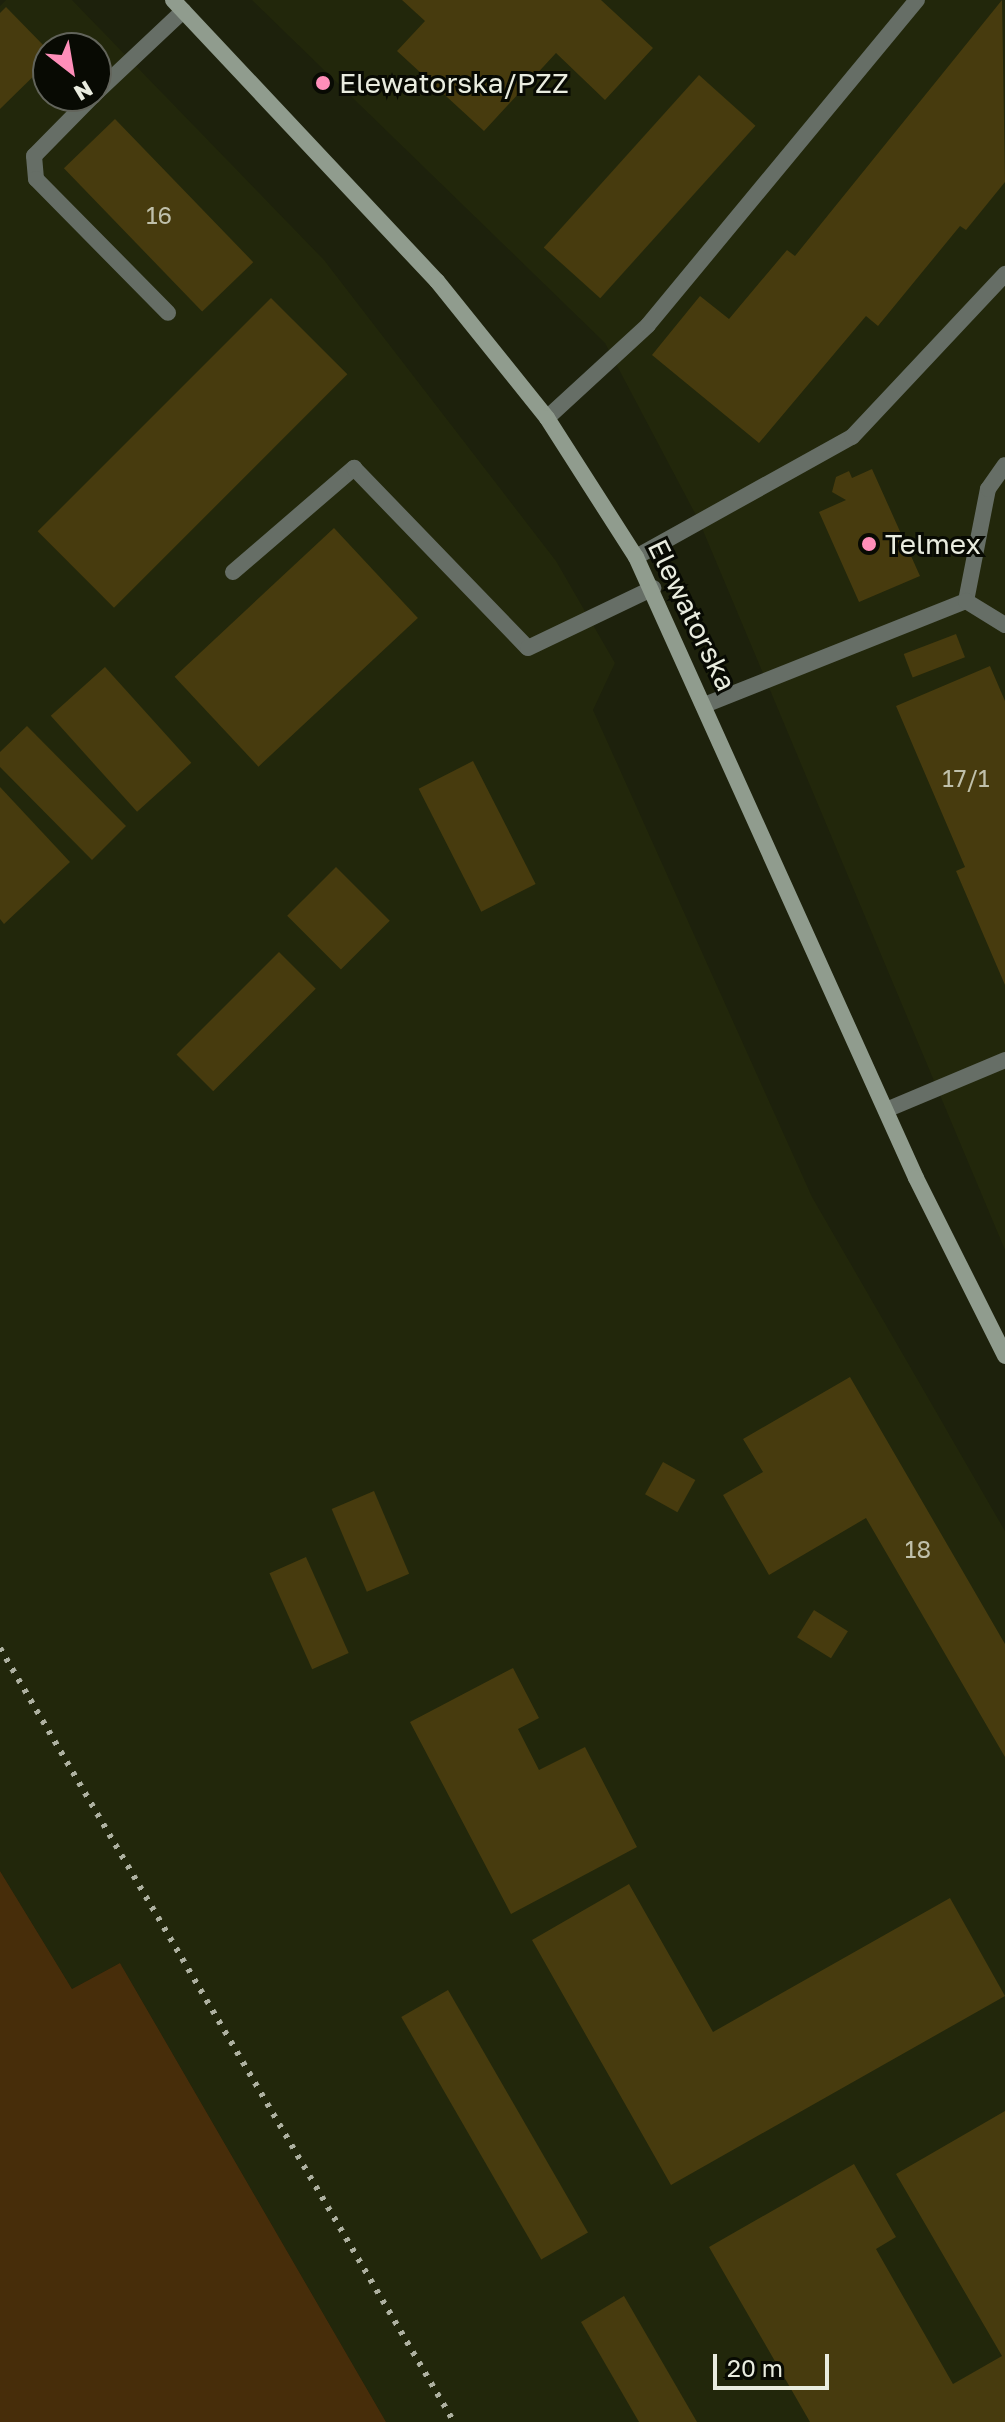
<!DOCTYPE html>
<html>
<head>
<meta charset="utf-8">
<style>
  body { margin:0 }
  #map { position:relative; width:1005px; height:2422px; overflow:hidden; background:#1d210c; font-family:"Golos Text",sans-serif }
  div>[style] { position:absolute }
  .built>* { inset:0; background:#22270b }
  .green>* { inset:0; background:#472d0a }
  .building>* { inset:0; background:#473b0e; transform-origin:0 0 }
  .lane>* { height:16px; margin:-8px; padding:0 8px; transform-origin:8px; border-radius:8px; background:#666e66 }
  .secondary>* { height:16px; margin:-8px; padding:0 8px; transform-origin:8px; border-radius:8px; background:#909c8e }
  .rail>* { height:6px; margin-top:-3px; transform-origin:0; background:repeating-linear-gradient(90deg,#aeb1a1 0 4px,transparent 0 12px) }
  .dots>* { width:22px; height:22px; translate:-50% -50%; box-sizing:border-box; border:4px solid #080a03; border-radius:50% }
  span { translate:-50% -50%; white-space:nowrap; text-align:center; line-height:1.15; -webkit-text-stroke:6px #080a03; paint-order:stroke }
  .number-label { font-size:24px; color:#c0c0ab }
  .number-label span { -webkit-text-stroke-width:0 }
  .poi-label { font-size:28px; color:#e9ecdf }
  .left { translate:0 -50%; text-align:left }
  .street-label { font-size:28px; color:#e9ecdf }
  .north { position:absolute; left:32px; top:32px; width:80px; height:80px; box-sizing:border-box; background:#080a03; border:2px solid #62645b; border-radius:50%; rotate:149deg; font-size:22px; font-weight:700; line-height:32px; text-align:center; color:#e9ecdf }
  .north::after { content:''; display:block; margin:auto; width:28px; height:36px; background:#ff8eb9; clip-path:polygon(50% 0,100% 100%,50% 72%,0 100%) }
  .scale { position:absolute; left:713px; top:2354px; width:116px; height:36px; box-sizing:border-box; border:4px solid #e9ecdf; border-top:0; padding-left:10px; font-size:24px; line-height:28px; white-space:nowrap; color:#e9ecdf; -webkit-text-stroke:6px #080a03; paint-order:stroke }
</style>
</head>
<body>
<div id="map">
  <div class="built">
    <i style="clip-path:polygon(evenodd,6px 0,72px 0,324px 260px,556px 561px,615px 663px,593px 710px,812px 1197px,1005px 1531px,1005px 2422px,386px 2422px,120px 1963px,72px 1989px,0 1871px,0 6px,6px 0,48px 48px,96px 48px,96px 96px,48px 96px,48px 48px)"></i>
    <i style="clip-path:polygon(252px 0,1005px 0,1005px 1250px,699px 521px,605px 343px)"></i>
  </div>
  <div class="green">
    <i style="clip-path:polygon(0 1871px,72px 1989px,120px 1963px,386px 2422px,0 2422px)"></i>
  </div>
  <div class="building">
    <i style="clip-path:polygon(402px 0,601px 0,653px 48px,605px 100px,556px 53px,484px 131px,397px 51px,425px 21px)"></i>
    <i style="clip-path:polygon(1002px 0,1005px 182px,966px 230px,960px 226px,878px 326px,866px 316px,759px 443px,652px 355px,700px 296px,729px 319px,787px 250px,795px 256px)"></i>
    <i style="clip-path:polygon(6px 7px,48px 50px,48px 62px,0 109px,0 13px)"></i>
    <i style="left:699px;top:75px;width:76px;height:232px;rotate:42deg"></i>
    <i style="left:115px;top:119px;width:199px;height:71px;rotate:46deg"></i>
    <i style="left:271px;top:298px;width:108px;height:330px;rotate:45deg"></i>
    <i style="clip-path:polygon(872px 469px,920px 576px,859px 602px,819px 512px,846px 500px,832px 492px,836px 477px,849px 471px,852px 478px)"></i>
    <i style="left:334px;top:528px;width:123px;height:218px;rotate:47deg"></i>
    <i style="left:956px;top:634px;width:25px;height:56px;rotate:69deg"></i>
    <i style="clip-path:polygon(990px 666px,1005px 701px,1005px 985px,956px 871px,965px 867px,896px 706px)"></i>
    <i style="left:105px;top:667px;width:129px;height:73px;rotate:48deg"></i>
    <i style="clip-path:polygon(27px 726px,126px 826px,92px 860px,0 767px,0 752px)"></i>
    <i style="left:473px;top:761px;width:138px;height:61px;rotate:63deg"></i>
    <i style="clip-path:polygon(0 787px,70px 862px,4px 924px,0 919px)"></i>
    <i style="left:336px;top:867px;width:76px;height:69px;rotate:45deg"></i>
    <i style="left:279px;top:952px;width:52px;height:145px;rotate:45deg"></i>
    <i style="clip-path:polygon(850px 1377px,1005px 1644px,1005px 1757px,866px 1518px,769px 1575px,723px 1495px,763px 1472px,743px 1439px)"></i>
    <i style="left:663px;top:1462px;width:37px;height:37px;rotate:29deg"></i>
    <i style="left:374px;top:1491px;width:90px;height:46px;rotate:67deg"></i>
    <i style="left:306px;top:1557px;width:105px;height:40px;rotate:66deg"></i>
    <i style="left:814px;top:1610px;width:40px;height:32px;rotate:32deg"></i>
    <i style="clip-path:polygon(513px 1668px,539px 1718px,518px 1729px,539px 1770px,585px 1747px,637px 1847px,511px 1914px,410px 1722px)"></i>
    <i style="clip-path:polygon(629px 1884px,713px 2032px,950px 1898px,1005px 1996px,671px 2185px,532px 1940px)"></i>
    <i style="left:448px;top:1990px;width:280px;height:54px;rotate:60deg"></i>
    <i style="clip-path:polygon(1005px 2111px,1005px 2422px,810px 2422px,709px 2247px,854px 2164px,896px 2237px,876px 2249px,953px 2384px,1002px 2356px,896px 2174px)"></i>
    <i style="clip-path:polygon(624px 2296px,697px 2422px,639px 2422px,581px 2322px)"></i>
  </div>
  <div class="lane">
    <i style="left:96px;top:93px;width:120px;rotate:-43.3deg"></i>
    <i style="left:93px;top:96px;width:84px;rotate:134.5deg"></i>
    <i style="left:34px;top:156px;width:23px;rotate:85deg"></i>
    <i style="left:36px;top:179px;width:188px;rotate:45.4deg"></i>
    <i style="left:547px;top:418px;width:137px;rotate:-42.6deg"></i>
    <i style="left:648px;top:325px;width:422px;rotate:-50.4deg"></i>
    <i style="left:636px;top:557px;width:247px;rotate:-29.1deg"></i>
    <i style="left:852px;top:437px;width:224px;rotate:-46.8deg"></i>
    <i style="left:233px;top:572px;width:160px;rotate:-40.7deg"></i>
    <i style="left:354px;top:468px;width:250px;rotate:46deg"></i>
    <i style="left:528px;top:648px;width:139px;rotate:-25.6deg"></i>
    <i style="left:966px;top:601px;width:114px;rotate:-78.9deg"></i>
    <i style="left:988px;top:489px;width:29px;rotate:-55deg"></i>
    <i style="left:707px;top:704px;width:279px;rotate:-21.7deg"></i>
    <i style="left:966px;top:601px;width:46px;rotate:31.6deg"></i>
    <i style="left:886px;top:1110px;width:129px;rotate:-22.8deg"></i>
  </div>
  <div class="secondary">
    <i style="left:173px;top:0;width:386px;rotate:46.8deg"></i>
    <i style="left:437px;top:281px;width:176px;rotate:51.2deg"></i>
    <i style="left:547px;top:418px;width:165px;rotate:57.4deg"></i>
    <i style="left:636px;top:557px;width:681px;rotate:65.73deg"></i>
    <i style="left:916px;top:1178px;width:199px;rotate:63.4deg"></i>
  </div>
  <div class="rail">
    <i style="left:0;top:1648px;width:897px;rotate:59.61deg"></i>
  </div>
  <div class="dots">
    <i style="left:323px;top:83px;background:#ff8eb9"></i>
    <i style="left:869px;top:544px;background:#ff8eb9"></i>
  </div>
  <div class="number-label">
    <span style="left:159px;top:215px">16</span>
    <span style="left:966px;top:778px">17/1</span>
    <span style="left:918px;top:1549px">18</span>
  </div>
  <div class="poi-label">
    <span class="left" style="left:339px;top:83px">Elewatorska/PZZ</span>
    <span class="left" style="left:885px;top:544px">Telmex</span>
  </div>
  <div class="street-label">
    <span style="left:692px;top:615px;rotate:64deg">Elewatorska</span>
  </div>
  <div class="north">N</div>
  <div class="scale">20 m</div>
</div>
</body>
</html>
